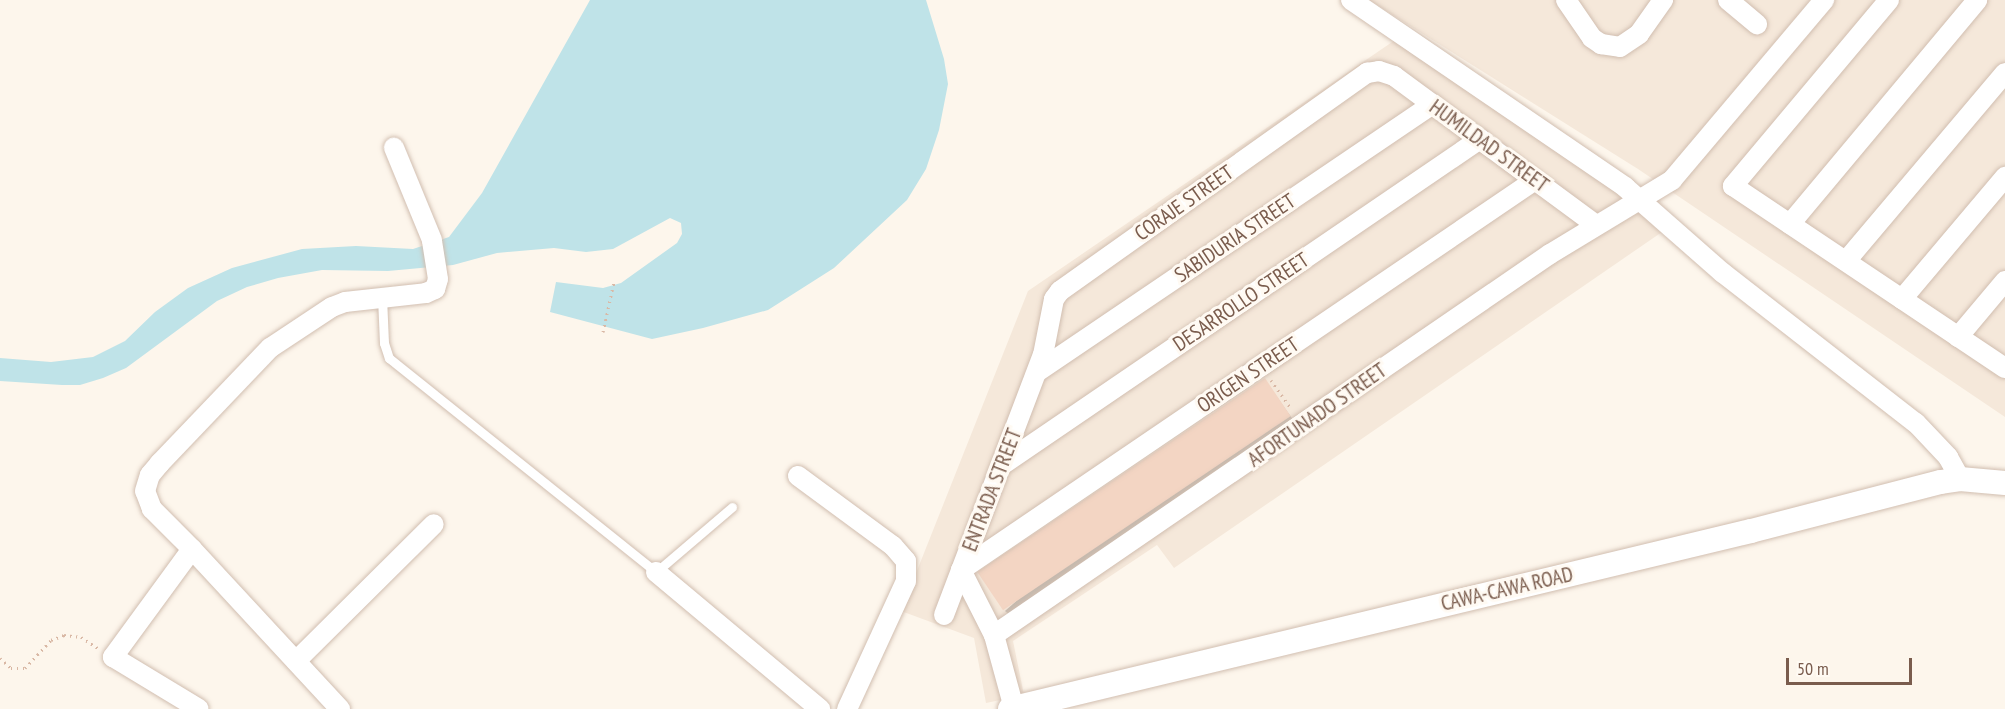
<!DOCTYPE html>
<html>
<head>
<meta charset="utf-8">
<style>
  body { margin:0 }
  #map { position:relative; width:2005px; height:709px; overflow:hidden; background:#fdf6ec; font-family:"PT Sans Narrow",sans-serif }
  div>[style] { position:absolute }
  .residential>* { inset:0; background:#f5e8da }
  .water>* { inset:0; background:#bfe3e8 }
  .shadow>* { inset:0; background:#0003 }
  .building>* { inset:0; background:#f3d5c3; transform-origin:0 0 }
  .path>* { height:3px; margin-top:-1.5px; transform-origin:0; background:repeating-linear-gradient(90deg,#d9b8a5 0 1.5px,transparent 0 6px) }
  .roads { filter:drop-shadow(0 0 2px #d1beb0) drop-shadow(0 0 2px #d1beb0) }
  .service>* { height:9px; margin:-4.5px; padding:0 4.5px; transform-origin:4.5px; border-radius:4.5px; background:#fff }
  .minor>* { height:20px; margin:-10px; padding:0 10px; transform-origin:10px; border-radius:10px; background:#fff }
  .tertiary>* { height:24px; margin:-12px; padding:0 12px; transform-origin:12px; border-radius:12px; background:#fff }
  span { translate:-50% -50%; white-space:nowrap; text-align:center; line-height:1.15; -webkit-text-stroke:6px #fffaf3; paint-order:stroke }
  .street-label { font-size:21px; color:#7a5c4d }
  .scale { position:absolute; left:1786px; top:658px; width:126px; height:27px; box-sizing:border-box; border:3px solid #7a5c4d; border-top:0; padding-left:8px; font-size:18px; line-height:21px; white-space:nowrap; color:#7a5c4d; -webkit-text-stroke:4px #fffaf3; paint-order:stroke }
</style>
</head>
<body>
<div id="map">
  <div class="residential">
    <i style="clip-path:polygon(1369px 0,2005px 0,2005px 417px,1638px 169px)"></i>
    <i style="clip-path:polygon(1398px 38px,1617px 191px,1662px 232px,1174px 568px,1157px 545px,1013px 641px,1024px 695px,986px 703px,974px 638px,901px 611px,1028px 291px)"></i>
  </div>
  <div class="water">
    <i style="clip-path:polygon(590px 0,926px 0,944px 59px,948px 84px,939px 130px,926px 169px,907px 200px,834px 268px,768px 310px,703px 328px,652px 339px,550px 312px,556px 282px,603px 288px,621px 283px,677px 243px,682px 234px,681px 223px,670px 218px,613px 249px,586px 252px,554px 248px,497px 253px,453px 265px,388px 271px,322px 270px,278px 278px,247px 287px,217px 301px,126px 368px,103px 378px,80px 385px,62px 385px,0 381px,0 358px,51px 362px,93px 357px,125px 341px,155px 312px,188px 288px,232px 268px,302px 249px,356px 246px,413px 249px,449px 237px,482px 193px)"></i>
  </div>
  <div class="shadow">
    <i style="clip-path:polygon(1265px 380px,1296px 424px,1012px 617px,1005px 611px)"></i>
  </div>
  <div class="building">
    <i style="left:1265px;top:378px;width:46px;height:347px;rotate:56deg"></i>
  </div>
  <div class="path">
    <i style="left:603px;top:332px;width:51px;rotate:-77.6deg"></i>
    <i style="left:1271px;top:380px;width:35px;rotate:55deg"></i>
    <i style="left:0;top:658px;width:15px;rotate:42deg"></i>
    <i style="left:11px;top:668px;width:14px"></i>
    <i style="left:25px;top:668px;width:38px;rotate:-47deg"></i>
    <i style="left:51px;top:640px;width:14px;rotate:-21deg"></i>
    <i style="left:64px;top:635px;width:17px;rotate:7deg"></i>
    <i style="left:81px;top:637px;width:20px;rotate:33deg"></i>
  </div>
  <div class="roads">
    <div class="service">
      <i style="left:382px;top:297px;width:46px;rotate:87.5deg"></i>
      <i style="left:384px;top:343px;width:16px;rotate:72deg"></i>
      <i style="left:389px;top:358px;width:342px;rotate:38.7deg"></i>
      <i style="left:656px;top:572px;width:100px;rotate:-40.5deg"></i>
    </div>
    <div class="minor">
      <i style="left:1351px;top:0;width:332px;rotate:34.3deg"></i>
      <i style="left:1625px;top:187px;width:130px;rotate:41.3deg"></i>
      <i style="left:1723px;top:273px;width:244px;rotate:37.9deg"></i>
      <i style="left:1916px;top:423px;width:47px;rotate:46.7deg"></i>
      <i style="left:1948px;top:457px;width:25px;rotate:61deg"></i>
      <i style="left:1566px;top:0;width:46px;rotate:55.6deg"></i>
      <i style="left:1592px;top:38px;width:11px;rotate:34deg"></i>
      <i style="left:1601px;top:44px;width:19px;rotate:9deg"></i>
      <i style="left:1620px;top:47px;width:23px;rotate:-34deg"></i>
      <i style="left:1639px;top:34px;width:42px;rotate:-54.8deg"></i>
      <i style="left:1728px;top:0;width:38px;rotate:40deg"></i>
      <i style="left:1889px;top:0;width:243px;rotate:130deg"></i>
      <i style="left:1733px;top:186px;width:327px;rotate:33.8deg"></i>
      <i style="left:1790px;top:224px;width:292px;rotate:-50.1deg"></i>
      <i style="left:1846px;top:261px;width:246px;rotate:-49.8deg"></i>
      <i style="left:1902px;top:299px;width:160px;rotate:-49.8deg"></i>
      <i style="left:1958px;top:337px;width:73px;rotate:-50deg"></i>
      <i style="left:1037px;top:372px;width:478px;rotate:-34.1deg"></i>
      <i style="left:1002px;top:465px;width:579px;rotate:-34.29deg"></i>
      <i style="left:798px;top:476px;width:118px;rotate:36.4deg"></i>
      <i style="left:893px;top:546px;width:20px;rotate:49deg"></i>
      <i style="left:906px;top:561px;width:20px;rotate:90deg"></i>
      <i style="left:906px;top:581px;width:141px;rotate:114.7deg"></i>
      <i style="left:192px;top:549px;width:134px;rotate:126.2deg"></i>
      <i style="left:113px;top:657px;width:100px;rotate:31.2deg"></i>
      <i style="left:961px;top:570px;width:694px;rotate:-34.19deg"></i>
      <i style="left:961px;top:570px;width:73px;rotate:63.1deg"></i>
      <i style="left:994px;top:635px;width:76px;rotate:74.7deg"></i>
      <i style="left:656px;top:572px;width:214px;rotate:39.9deg"></i>
      <i style="left:944px;top:615px;width:278px;rotate:-69.2deg"></i>
      <i style="left:1043px;top:355px;width:57px;rotate:-78.9deg"></i>
      <i style="left:1054px;top:299px;width:10px;rotate:-53deg"></i>
      <i style="left:1060px;top:291px;width:377px;rotate:-35.4deg"></i>
      <i style="left:1367px;top:73px;width:12px;rotate:-9deg"></i>
      <i style="left:1379px;top:71px;width:16px;rotate:18deg"></i>
      <i style="left:1394px;top:76px;width:251px;rotate:36.4deg"></i>
      <i style="left:994px;top:635px;width:674px;rotate:-34.42deg"></i>
      <i style="left:1550px;top:254px;width:143px;rotate:-31.2deg"></i>
      <i style="left:1672px;top:180px;width:236px;rotate:-49.8deg"></i>
      <i style="left:296px;top:661px;width:194px;rotate:-44.8deg"></i>
      <i style="left:340px;top:709px;width:218px;rotate:-132.8deg"></i>
      <i style="left:192px;top:549px;width:57px;rotate:-135deg"></i>
      <i style="left:152px;top:509px;width:19px;rotate:-111deg"></i>
      <i style="left:145px;top:491px;width:17px;rotate:-73deg"></i>
      <i style="left:150px;top:475px;width:16px;rotate:-50deg"></i>
      <i style="left:160px;top:463px;width:159px;rotate:-46.3deg"></i>
      <i style="left:270px;top:348px;width:74px;rotate:-33.5deg"></i>
      <i style="left:332px;top:307px;width:14px;rotate:-21deg"></i>
      <i style="left:345px;top:302px;width:81px;rotate:-6.3deg"></i>
      <i style="left:426px;top:293px;width:10px;rotate:-24deg"></i>
      <i style="left:435px;top:289px;width:10px;rotate:-73deg"></i>
      <i style="left:438px;top:279px;width:39px;rotate:-99deg"></i>
      <i style="left:432px;top:240px;width:100px;rotate:-112.4deg"></i>
    </div>
    <div class="tertiary">
      <i style="left:1010px;top:709px;width:762px;rotate:-13.51deg"></i>
      <i style="left:1751px;top:531px;width:196px;rotate:-14.5deg"></i>
      <i style="left:1941px;top:482px;width:19px;rotate:-9deg"></i>
      <i style="left:1960px;top:479px;width:45px;rotate:5.1deg"></i>
    </div>
  </div>
  <div class="street-label">
    <span style="left:1489px;top:146px;rotate:36deg">HUMILDAD STREET</span>
    <span style="left:1184px;top:203px;rotate:-35deg">CORAJE STREET</span>
    <span style="left:1235px;top:238px;rotate:-34deg">SABIDURIA STREET</span>
    <span style="left:1241px;top:302px;rotate:-34deg">DESARROLLO STREET</span>
    <span style="left:1248px;top:375px;rotate:-34deg">ORIGEN STREET</span>
    <span style="left:1317px;top:415px;rotate:-35deg">AFORTUNADO STREET</span>
    <span style="left:992px;top:490px;rotate:-69deg">ENTRADA STREET</span>
    <span style="left:1507px;top:589px;rotate:-13deg">CAWA-CAWA ROAD</span>
  </div>
  <div class="scale">50 m</div>
</div>
</body>
</html>
